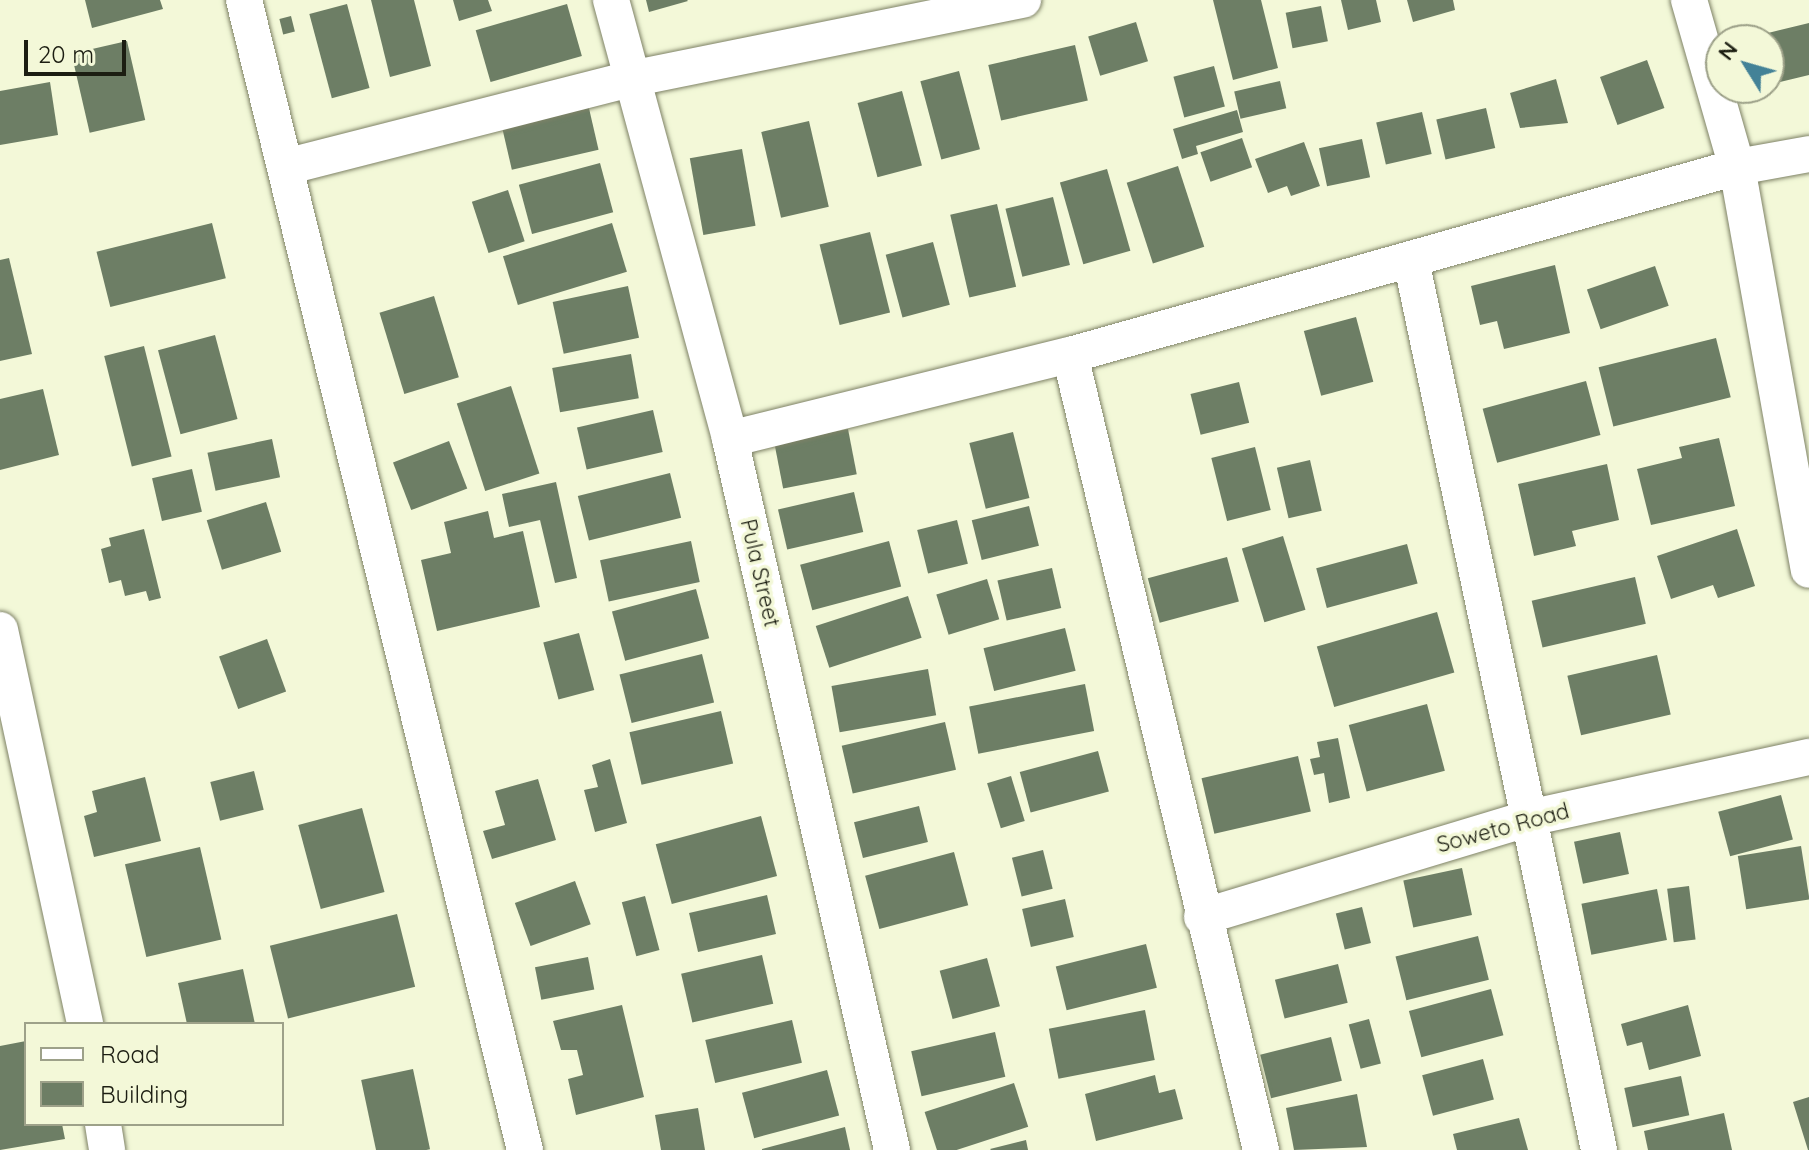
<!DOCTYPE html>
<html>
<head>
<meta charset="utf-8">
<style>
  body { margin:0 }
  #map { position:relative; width:1809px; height:1150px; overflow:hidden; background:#f3f8d8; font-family:Quicksand,sans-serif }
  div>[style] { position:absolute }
  .building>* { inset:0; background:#6d7e65; transform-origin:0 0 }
  .roads { filter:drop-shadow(0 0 2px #7e8266) drop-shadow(0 0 2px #7e8266) }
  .street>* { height:36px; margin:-18px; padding:0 18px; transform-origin:18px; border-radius:18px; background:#fff }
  span { translate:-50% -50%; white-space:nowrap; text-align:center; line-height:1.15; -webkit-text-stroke:7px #f3f8d8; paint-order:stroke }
  .street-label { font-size:22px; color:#1c1e12 }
  .legend { position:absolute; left:24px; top:1022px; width:260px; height:104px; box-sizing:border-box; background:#f3f8d8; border:2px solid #9da189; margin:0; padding:10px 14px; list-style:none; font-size:24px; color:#1c1e12 }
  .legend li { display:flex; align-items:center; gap:16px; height:40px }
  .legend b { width:40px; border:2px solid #9da189 }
  .north { position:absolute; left:1705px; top:24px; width:80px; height:80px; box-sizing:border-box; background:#f3f8d8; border:2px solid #9da189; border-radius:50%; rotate:307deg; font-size:22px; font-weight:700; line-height:32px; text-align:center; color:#1c1e12 }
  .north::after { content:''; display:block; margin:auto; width:28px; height:36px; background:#438297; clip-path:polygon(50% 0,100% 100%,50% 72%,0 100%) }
  .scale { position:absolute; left:24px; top:40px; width:102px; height:36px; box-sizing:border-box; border:4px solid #1c1e12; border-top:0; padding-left:10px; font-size:24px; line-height:28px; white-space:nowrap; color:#1c1e12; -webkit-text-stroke:6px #f3f8d8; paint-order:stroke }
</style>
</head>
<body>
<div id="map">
  <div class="building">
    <i style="clip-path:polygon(85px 0,160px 0,163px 9px,92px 28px)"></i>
    <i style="clip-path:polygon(371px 0,414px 0,431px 66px,390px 77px)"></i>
    <i style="clip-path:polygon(453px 0,488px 0,492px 11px,459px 21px)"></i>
    <i style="clip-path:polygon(646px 0,687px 0,688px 1px,649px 12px)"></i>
    <i style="clip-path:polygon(1213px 0,1261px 0,1278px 68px,1233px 80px)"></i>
    <i style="clip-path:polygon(1341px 0,1376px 0,1381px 22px,1348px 30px)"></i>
    <i style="clip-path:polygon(1407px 0,1453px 0,1455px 10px,1413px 22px)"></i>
    <i style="left:347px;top:4px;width:87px;height:39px;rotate:75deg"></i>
    <i style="left:567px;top:4px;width:54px;height:95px;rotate:74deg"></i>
    <i style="left:1321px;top:6px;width:36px;height:36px;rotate:79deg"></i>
    <i style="left:291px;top:16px;width:16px;height:12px;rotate:76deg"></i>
    <i style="left:1136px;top:22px;width:41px;height:50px;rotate:73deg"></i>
    <i style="clip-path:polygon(1809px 23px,1809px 75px,1780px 82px,1777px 66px,1769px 68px,1769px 40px,1760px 35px)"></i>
    <i style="left:127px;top:41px;width:81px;height:57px;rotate:77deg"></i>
    <i style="left:1075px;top:45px;width:57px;height:89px;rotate:77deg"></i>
    <i style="left:1647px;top:60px;width:51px;height:50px;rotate:70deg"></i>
    <i style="left:1214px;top:66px;width:42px;height:42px;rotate:75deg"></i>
    <i style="left:959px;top:71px;width:81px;height:40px;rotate:75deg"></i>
    <i style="clip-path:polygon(1556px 79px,1568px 123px,1520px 128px,1510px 93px)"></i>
    <i style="left:1280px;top:81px;width:28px;height:47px;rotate:77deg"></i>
    <i style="clip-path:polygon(50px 82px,58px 135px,0 145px,0 91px)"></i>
    <i style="left:902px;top:91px;width:77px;height:46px;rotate:75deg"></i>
    <i style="left:588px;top:104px;width:47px;height:89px;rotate:77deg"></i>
    <i style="left:1486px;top:108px;width:41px;height:51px;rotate:77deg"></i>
    <i style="clip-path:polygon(1237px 110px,1243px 132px,1196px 146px,1198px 154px,1182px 159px,1173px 129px)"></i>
    <i style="left:1422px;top:112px;width:43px;height:47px;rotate:77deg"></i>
    <i style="left:809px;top:121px;width:88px;height:49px;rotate:77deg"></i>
    <i style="left:1242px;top:138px;width:31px;height:44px;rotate:71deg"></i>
    <i style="left:1362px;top:139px;width:39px;height:44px;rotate:78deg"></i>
    <i style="clip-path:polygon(1304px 142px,1320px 186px,1291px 196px,1287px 186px,1268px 193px,1255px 159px)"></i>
    <i style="left:742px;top:149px;width:78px;height:53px;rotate:80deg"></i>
    <i style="left:600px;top:163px;width:51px;height:84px;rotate:75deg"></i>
    <i style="left:1178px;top:166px;width:85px;height:54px;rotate:72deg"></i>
    <i style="left:1107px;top:169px;width:85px;height:49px;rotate:74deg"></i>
    <i style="left:508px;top:190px;width:54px;height:38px;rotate:72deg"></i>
    <i style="left:1053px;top:197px;width:70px;height:49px;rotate:76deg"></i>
    <i style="left:997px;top:204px;width:85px;height:48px;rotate:77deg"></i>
    <i style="left:212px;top:223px;width:57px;height:119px;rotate:76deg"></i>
    <i style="left:612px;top:223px;width:51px;height:114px;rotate:73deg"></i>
    <i style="left:870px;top:232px;width:83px;height:52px;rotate:76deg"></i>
    <i style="left:933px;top:242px;width:65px;height:49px;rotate:75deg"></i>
    <i style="clip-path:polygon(9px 258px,32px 354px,0 361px,0 260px)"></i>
    <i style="clip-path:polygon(1555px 265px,1570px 333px,1504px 349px,1497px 321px,1480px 325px,1471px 286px)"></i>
    <i style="left:1655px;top:266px;width:42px;height:72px;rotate:71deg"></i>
    <i style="left:628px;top:286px;width:53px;height:77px;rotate:78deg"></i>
    <i style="left:434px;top:296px;width:85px;height:57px;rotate:73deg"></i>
    <i style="left:1356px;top:317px;width:67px;height:54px;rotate:75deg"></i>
    <i style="left:215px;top:335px;width:87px;height:59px;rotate:75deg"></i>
    <i style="left:1716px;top:338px;width:61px;height:121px;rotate:76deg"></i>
    <i style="left:144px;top:346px;width:114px;height:41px;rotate:76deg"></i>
    <i style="left:631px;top:354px;width:45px;height:80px;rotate:80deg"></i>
    <i style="left:1586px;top:381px;width:56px;height:107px;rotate:75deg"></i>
    <i style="left:1239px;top:382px;width:42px;height:50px;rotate:76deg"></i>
    <i style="left:511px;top:386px;width:92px;height:57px;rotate:72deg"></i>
    <i style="clip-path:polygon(43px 389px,59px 455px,0 470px,0 399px)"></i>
    <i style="left:653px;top:410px;width:43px;height:78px;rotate:77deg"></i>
    <i style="left:848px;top:429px;width:46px;height:75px;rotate:79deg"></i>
    <i style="left:1013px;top:432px;width:68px;height:45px;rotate:76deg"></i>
    <i style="clip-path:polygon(1719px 438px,1735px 506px,1651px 525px,1637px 469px,1682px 458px,1679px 447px)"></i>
    <i style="left:272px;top:439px;width:39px;height:66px;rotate:78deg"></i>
    <i style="left:449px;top:441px;width:51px;height:60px;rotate:69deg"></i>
    <i style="left:1255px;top:447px;width:65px;height:45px;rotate:76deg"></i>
    <i style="left:1310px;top:460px;width:52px;height:34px;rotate:77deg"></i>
    <i style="clip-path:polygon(1607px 464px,1619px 520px,1572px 531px,1576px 546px,1534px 556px,1518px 484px)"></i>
    <i style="left:192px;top:469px;width:44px;height:41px;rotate:77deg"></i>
    <i style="left:670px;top:473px;width:46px;height:95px;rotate:76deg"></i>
    <i style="clip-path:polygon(556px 482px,577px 578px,555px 583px,540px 520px,509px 527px,502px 494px)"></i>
    <i style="left:854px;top:492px;width:41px;height:78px;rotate:77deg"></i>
    <i style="left:266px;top:502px;width:52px;height:62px;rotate:73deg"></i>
    <i style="left:1029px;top:506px;width:41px;height:59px;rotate:76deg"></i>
    <i style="clip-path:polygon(488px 511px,494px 538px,523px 531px,540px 607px,437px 631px,421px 560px,451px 553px,444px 522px)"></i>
    <i style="left:957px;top:520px;width:45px;height:41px;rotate:76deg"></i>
    <i style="clip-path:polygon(144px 529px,161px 598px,149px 601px,146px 591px,125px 596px,121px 580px,109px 583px,101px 549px,111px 546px,109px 538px)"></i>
    <i style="clip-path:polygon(1737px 529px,1755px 586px,1718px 598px,1713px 585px,1671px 599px,1657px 556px)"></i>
    <i style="left:1283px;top:536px;width:77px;height:43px;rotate:73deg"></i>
    <i style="left:691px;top:541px;width:42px;height:93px;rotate:78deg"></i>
    <i style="left:889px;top:541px;width:47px;height:92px;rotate:75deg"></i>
    <i style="left:1407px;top:544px;width:41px;height:94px;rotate:75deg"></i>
    <i style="left:1227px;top:557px;width:46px;height:82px;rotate:75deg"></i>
    <i style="left:1052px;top:568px;width:41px;height:56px;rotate:77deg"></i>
    <i style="left:1635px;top:577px;width:48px;height:106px;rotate:77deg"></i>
    <i style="left:987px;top:579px;width:42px;height:53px;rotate:73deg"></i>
    <i style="left:696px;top:589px;width:51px;height:87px;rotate:75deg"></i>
    <i style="left:908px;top:596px;width:44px;height:97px;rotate:72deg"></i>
    <i style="left:1437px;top:612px;width:63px;height:125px;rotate:74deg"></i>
    <i style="left:1065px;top:628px;width:44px;height:84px;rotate:76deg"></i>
    <i style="left:579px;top:633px;width:59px;height:37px;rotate:75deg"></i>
    <i style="left:267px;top:639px;width:56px;height:51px;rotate:70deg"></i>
    <i style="left:702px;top:654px;width:50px;height:85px;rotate:76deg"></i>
    <i style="left:1657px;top:655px;width:61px;height:92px;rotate:77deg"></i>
    <i style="left:928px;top:669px;width:47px;height:98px;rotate:80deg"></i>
    <i style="left:1085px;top:684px;width:48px;height:118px;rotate:79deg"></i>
    <i style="left:1427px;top:704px;width:69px;height:81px;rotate:75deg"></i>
    <i style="left:721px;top:711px;width:54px;height:94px;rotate:77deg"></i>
    <i style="left:945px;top:722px;width:49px;height:106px;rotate:77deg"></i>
    <i style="clip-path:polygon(1338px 738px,1350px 798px,1329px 803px,1324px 773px,1314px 775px,1310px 759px,1320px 757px,1317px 742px)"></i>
    <i style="left:1098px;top:751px;width:42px;height:81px;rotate:75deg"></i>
    <i style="left:1298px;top:756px;width:57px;height:99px;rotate:77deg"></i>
    <i style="clip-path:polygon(610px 759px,627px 823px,595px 832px,584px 790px,598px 787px,592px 765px)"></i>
    <i style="left:254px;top:771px;width:40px;height:45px;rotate:76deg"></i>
    <i style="left:1011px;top:776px;width:47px;height:25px;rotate:73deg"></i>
    <i style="clip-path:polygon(145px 777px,161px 841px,94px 857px,84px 816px,97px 812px,92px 791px)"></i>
    <i style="clip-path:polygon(538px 779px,556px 840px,492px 859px,483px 831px,505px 825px,495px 791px)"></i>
    <i style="left:1781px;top:795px;width:46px;height:65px;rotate:75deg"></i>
    <i style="left:919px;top:806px;width:37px;height:67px;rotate:76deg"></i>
    <i style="left:362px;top:808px;width:87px;height:66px;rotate:75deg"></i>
    <i style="left:761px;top:816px;width:62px;height:109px;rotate:75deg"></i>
    <i style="left:1620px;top:832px;width:43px;height:47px;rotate:78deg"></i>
    <i style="left:1801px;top:846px;width:54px;height:64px;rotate:81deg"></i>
    <i style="left:200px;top:847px;width:95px;height:77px;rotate:77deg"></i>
    <i style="left:1043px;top:850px;width:40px;height:32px;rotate:76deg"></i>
    <i style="left:954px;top:852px;width:55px;height:92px;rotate:75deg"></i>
    <i style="left:1462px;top:868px;width:48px;height:60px;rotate:78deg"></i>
    <i style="left:575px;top:881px;width:46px;height:64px;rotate:70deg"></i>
    <i style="left:1689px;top:886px;width:54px;height:22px;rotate:83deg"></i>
    <i style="left:1657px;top:889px;width:52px;height:77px;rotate:79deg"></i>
    <i style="left:767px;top:895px;width:40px;height:80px;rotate:77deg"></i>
    <i style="left:645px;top:896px;width:56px;height:24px;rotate:75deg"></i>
    <i style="left:1065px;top:899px;width:39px;height:44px;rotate:77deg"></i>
    <i style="left:1362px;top:907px;width:37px;height:27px;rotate:76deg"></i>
    <i style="left:397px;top:914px;width:75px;height:131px;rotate:76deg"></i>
    <i style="left:1478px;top:936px;width:45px;height:85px;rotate:76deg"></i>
    <i style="left:1146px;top:944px;width:45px;height:93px;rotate:76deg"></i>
    <i style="left:762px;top:955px;width:50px;height:83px;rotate:77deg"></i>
    <i style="left:588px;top:957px;width:33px;height:54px;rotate:79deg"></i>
    <i style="left:987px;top:958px;width:50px;height:49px;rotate:75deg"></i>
    <i style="left:1338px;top:964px;width:40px;height:65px;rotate:76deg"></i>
    <i style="clip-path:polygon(243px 969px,255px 1024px,187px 1024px,178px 983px)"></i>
    <i style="left:1491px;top:989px;width:48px;height:85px;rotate:75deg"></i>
    <i style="clip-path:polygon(622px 1005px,644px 1097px,576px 1115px,568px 1079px,583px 1075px,577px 1050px,561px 1050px,553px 1021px)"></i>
    <i style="clip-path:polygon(1688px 1005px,1701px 1056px,1649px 1070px,1642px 1042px,1627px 1046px,1621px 1024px)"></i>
    <i style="left:1145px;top:1010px;width:51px;height:98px;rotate:79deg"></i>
    <i style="left:1369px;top:1019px;width:46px;height:21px;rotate:75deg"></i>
    <i style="left:792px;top:1020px;width:44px;height:89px;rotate:77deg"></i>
    <i style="left:995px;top:1032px;width:46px;height:86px;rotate:77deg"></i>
    <i style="left:1331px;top:1037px;width:45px;height:73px;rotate:76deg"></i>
    <i style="clip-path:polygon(26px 1041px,26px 1124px,62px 1124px,65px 1139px,0 1150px,0 1046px)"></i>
    <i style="left:1483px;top:1059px;width:42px;height:63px;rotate:75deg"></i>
    <i style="left:413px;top:1069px;width:82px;height:53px;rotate:78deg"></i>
    <i style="left:827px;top:1070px;width:47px;height:88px;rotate:75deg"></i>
    <i style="clip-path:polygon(1155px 1075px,1159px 1093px,1175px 1089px,1183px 1119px,1096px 1141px,1085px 1094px)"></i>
    <i style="left:1681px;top:1076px;width:40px;height:58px;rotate:78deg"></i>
    <i style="left:1014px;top:1083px;width:46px;height:94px;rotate:72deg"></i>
    <i style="clip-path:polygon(1357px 1094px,1367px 1147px,1294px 1150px,1286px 1108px)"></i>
    <i style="clip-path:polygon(1809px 1097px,1809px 1150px,1808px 1150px,1793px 1102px)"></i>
    <i style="clip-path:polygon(698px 1108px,705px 1150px,661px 1150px,655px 1115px)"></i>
    <i style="clip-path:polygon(1724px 1113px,1732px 1150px,1648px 1150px,1644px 1131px)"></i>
    <i style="clip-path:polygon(1519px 1118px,1528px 1150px,1457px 1150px,1453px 1134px)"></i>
    <i style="clip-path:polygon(845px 1127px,850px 1150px,762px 1150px,762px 1149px)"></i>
    <i style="clip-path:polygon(1026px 1140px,1028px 1150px,991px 1150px,990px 1149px)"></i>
  </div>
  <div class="roads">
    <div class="street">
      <i style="left:244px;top:0;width:1184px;rotate:76.27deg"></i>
      <i style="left:611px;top:0;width:455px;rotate:74.8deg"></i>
      <i style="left:730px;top:439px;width:729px;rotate:77.16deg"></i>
      <i style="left:1689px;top:0;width:174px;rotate:74deg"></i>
      <i style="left:1737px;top:167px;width:409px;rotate:79.9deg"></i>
      <i style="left:289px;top:166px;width:352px;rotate:-14.3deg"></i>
      <i style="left:630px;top:79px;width:401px;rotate:-11.4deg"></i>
      <i style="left:1411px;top:260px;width:910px;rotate:78.07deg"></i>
      <i style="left:1070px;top:355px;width:818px;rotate:76.49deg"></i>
      <i style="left:730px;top:439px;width:350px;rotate:-13.9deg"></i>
      <i style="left:1070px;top:355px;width:693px;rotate:-15.74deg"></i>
      <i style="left:1737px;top:167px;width:73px;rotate:-10.2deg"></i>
      <i style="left:0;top:630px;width:403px;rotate:77.8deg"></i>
      <i style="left:1202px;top:917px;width:346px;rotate:-16.8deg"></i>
      <i style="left:1533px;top:817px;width:282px;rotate:-12.3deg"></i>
      <i style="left:103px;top:1124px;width:26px;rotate:81deg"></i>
    </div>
  </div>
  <div class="street-label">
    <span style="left:760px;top:573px;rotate:77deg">Pula Street</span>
    <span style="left:1503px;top:828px;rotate:-15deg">Soweto Road</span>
  </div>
  <ul class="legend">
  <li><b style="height:10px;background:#fff"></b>Road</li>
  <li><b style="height:22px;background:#6d7e65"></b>Building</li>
  </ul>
  <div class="north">N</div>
  <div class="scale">20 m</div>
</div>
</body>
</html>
